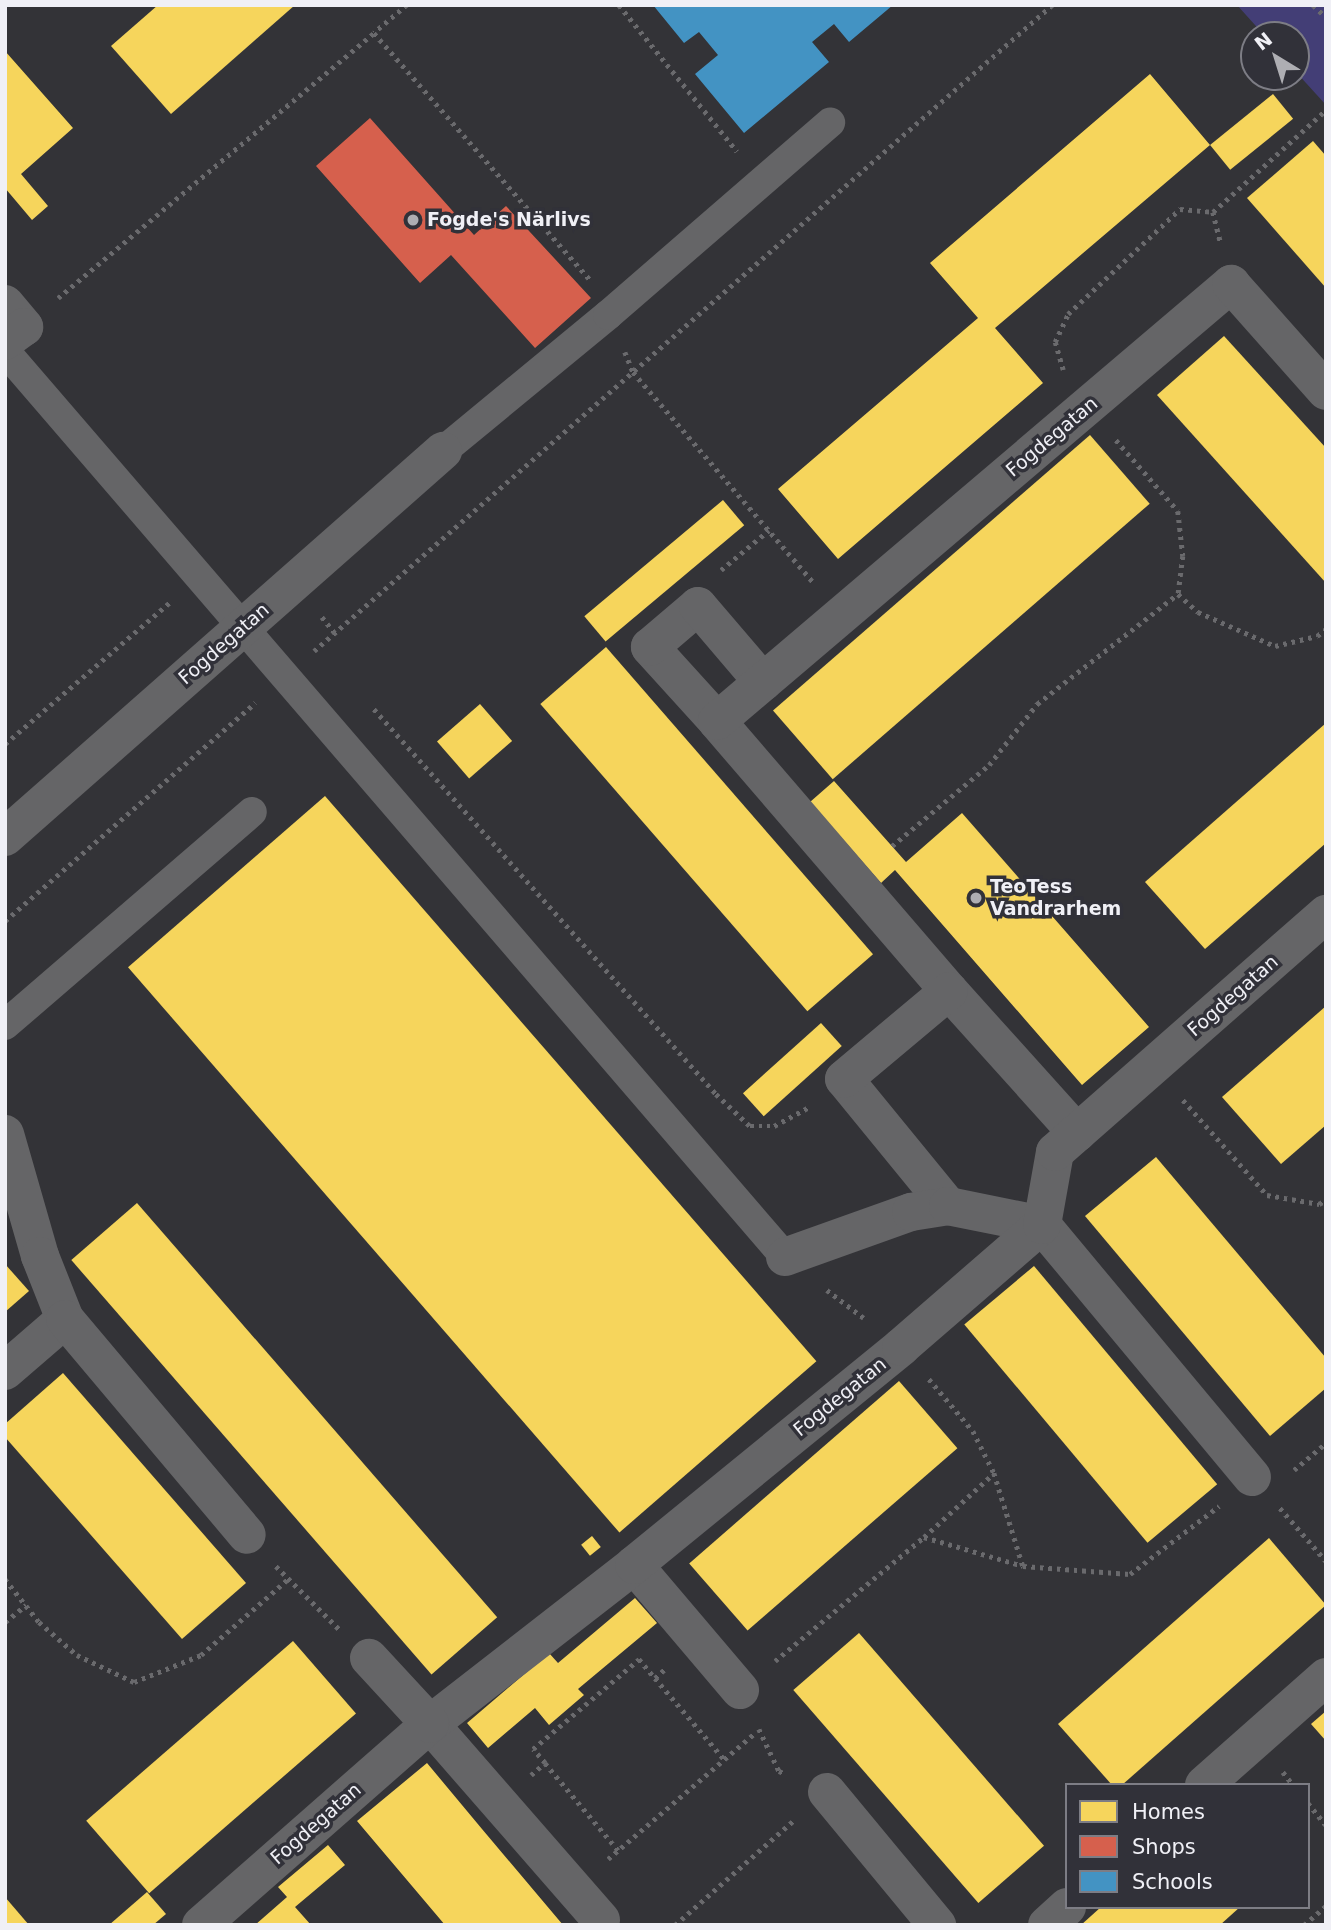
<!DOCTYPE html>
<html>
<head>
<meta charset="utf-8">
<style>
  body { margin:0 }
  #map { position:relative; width:1331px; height:1930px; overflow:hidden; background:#333337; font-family:"DejaVu Sans",sans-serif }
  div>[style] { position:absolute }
  .green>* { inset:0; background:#433e76 }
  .homes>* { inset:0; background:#f6d55c; transform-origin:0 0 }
  .shops>* { inset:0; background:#d6604d }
  .schools>* { inset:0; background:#4393c3 }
  .path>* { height:4.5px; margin-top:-2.25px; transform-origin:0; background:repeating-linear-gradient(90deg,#6a6a6d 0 3.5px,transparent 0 8.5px) }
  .lane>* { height:30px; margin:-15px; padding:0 15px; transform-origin:15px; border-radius:15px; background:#656567 }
  .street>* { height:38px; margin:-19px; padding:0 19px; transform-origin:19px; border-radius:19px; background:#656567 }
  .dots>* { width:19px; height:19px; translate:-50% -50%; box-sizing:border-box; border:4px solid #313139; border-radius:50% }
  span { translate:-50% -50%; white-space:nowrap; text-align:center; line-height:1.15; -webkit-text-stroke:7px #313139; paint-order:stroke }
  .poi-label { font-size:19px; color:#f0f0f6; font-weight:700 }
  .left { translate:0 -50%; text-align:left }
  .street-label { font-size:19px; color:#f0f0f6 }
  .frame { position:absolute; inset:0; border:7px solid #f0f0f6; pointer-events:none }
  .legend { position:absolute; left:1065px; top:1783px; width:245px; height:126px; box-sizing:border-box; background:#313139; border:2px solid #7d7d85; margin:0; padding:9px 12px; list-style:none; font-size:21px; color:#f0f0f6 }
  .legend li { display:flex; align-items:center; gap:14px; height:35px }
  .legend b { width:35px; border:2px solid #7d7d85 }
  .north { position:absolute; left:1240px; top:21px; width:70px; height:70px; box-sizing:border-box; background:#313139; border:2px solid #7d7d85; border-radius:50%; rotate:322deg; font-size:19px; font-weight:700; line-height:28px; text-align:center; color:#f0f0f6 }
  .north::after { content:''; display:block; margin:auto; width:24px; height:32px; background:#aeaeb3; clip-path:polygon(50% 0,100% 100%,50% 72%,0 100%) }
</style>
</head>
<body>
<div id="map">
  <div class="green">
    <i style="clip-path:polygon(1237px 5px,1326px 5px,1326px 105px,1296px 72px,1296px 35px,1264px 35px)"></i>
  </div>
  <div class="homes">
    <i style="clip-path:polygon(158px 5px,295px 5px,171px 114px,111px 46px)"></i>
    <i style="clip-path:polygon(5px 51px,73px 128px,21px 174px,48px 206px,32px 220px,5px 188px)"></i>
    <i style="clip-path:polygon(1150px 74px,1210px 145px,995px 328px,1043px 383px,838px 559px,778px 489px,978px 318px,930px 263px)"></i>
    <i style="left:1273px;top:94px;width:32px;height:81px;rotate:51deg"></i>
    <i style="clip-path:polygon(1313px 141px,1326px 156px,1326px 288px,1247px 198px)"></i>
    <i style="clip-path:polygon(1224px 336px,1326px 448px,1326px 583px,1157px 395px)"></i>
    <i style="left:1090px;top:435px;width:91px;height:420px;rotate:49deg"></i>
    <i style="left:723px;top:500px;width:33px;height:181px;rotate:50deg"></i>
    <i style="left:606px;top:647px;width:407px;height:87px;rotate:49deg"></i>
    <i style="left:480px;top:704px;width:49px;height:57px;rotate:49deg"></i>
    <i style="clip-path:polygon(1326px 723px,1326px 843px,1205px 949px,1145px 882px)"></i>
    <i style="clip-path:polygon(834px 781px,906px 862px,962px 813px,1149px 1027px,1082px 1085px,895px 870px,881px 883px,810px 802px)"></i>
    <i style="left:325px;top:796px;width:749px;height:261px;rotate:49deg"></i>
    <i style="clip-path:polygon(1326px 1006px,1326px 1125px,1281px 1164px,1222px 1097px)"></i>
    <i style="left:821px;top:1023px;width:31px;height:105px;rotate:48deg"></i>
    <i style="clip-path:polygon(1156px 1157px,1326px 1358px,1326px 1388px,1270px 1436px,1085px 1216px)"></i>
    <i style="left:137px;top:1203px;width:549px;height:87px;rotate:49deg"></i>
    <i style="clip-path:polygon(5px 1264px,29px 1291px,5px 1312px)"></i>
    <i style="left:1034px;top:1266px;width:285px;height:91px;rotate:50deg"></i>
    <i style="clip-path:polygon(63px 1373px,246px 1583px,182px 1639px,5px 1437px,5px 1424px)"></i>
    <i style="left:899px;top:1381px;width:89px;height:278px;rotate:49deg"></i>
    <i style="left:592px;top:1536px;width:14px;height:14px;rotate:51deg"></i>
    <i style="clip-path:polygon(1269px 1538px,1326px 1605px,1122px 1785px,1112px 1785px,1058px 1724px)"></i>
    <i style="clip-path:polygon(635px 1598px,657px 1623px,578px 1689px,584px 1695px,549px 1725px,535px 1708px,488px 1748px,467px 1723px,549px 1653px,558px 1663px)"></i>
    <i style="left:859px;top:1633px;width:282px;height:87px;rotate:49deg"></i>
    <i style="left:293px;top:1641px;width:96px;height:274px;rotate:49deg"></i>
    <i style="clip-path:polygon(1326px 1711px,1326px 1741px,1311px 1724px)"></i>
    <i style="clip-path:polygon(427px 1763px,482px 1829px,563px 1925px,445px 1925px,357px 1821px)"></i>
    <i style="clip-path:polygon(328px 1845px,345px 1865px,295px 1907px,311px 1925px,255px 1925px,287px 1897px,278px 1887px)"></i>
    <i style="clip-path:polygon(147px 1892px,166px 1914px,153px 1925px,109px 1925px)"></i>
    <i style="clip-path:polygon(5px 1897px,29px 1925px,5px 1925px)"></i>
    <i style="clip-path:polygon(1101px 1907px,1240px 1907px,1220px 1925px,1081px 1925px)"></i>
  </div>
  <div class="shops">
    <i style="clip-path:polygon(370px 118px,474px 235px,506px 206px,591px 298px,535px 348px,451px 255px,420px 283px,316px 166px)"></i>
  </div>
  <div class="schools">
    <i style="clip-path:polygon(653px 5px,893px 5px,849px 42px,834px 24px,812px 42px,829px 62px,744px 133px,695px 74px,718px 55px,699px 32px,684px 43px)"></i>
  </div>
  <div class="path">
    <i style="left:407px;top:5px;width:43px;rotate:139.7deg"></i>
    <i style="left:374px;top:33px;width:327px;rotate:48.8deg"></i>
    <i style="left:619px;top:5px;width:188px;rotate:51.1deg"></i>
    <i style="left:1313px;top:5px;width:18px;rotate:43deg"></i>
    <i style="left:1213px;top:212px;width:30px;rotate:76deg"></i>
    <i style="left:58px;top:298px;width:412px;rotate:-40deg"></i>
    <i style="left:625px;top:352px;width:22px;rotate:68deg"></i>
    <i style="left:633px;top:372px;width:278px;rotate:49.4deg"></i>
    <i style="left:1063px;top:370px;width:29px;rotate:-106deg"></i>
    <i style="left:1055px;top:342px;width:31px;rotate:-65deg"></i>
    <i style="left:1068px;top:314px;width:154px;rotate:-43.2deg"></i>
    <i style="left:1180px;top:209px;width:33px;rotate:5deg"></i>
    <i style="left:1213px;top:212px;width:152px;rotate:-42.1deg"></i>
    <i style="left:1116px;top:440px;width:94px;rotate:48.9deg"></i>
    <i style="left:1178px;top:511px;width:45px;rotate:83.7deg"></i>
    <i style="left:1183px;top:556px;width:38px;rotate:97deg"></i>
    <i style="left:721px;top:570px;width:62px;rotate:-39.8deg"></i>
    <i style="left:322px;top:617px;width:21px;rotate:51deg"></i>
    <i style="left:314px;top:651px;width:981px;rotate:-41.2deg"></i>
    <i style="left:374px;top:709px;width:515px;rotate:48.38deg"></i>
    <i style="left:716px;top:1094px;width:47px;rotate:43.3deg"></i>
    <i style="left:750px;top:1126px;width:24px"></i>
    <i style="left:774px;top:1126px;width:42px;rotate:-28.4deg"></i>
    <i style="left:5px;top:744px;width:218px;rotate:-40.7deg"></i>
    <i style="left:892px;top:846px;width:126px;rotate:-39.9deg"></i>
    <i style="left:989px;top:765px;width:78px;rotate:-51.8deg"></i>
    <i style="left:1037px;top:704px;width:179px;rotate:-38deg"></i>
    <i style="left:1178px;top:594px;width:27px;rotate:42deg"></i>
    <i style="left:1198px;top:612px;width:84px;rotate:23.8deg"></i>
    <i style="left:1275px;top:646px;width:43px;rotate:-13.4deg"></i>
    <i style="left:1317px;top:636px;width:11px;rotate:-38deg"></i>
    <i style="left:5px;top:921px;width:332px;rotate:-41.1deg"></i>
    <i style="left:1183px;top:1100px;width:127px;rotate:48.5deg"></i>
    <i style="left:1267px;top:1195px;width:53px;rotate:9.8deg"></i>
    <i style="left:1319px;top:1204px;width:8px;rotate:-30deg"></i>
    <i style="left:827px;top:1290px;width:46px;rotate:37.1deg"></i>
    <i style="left:929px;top:1379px;width:68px;rotate:49.8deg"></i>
    <i style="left:973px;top:1431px;width:47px;rotate:63.4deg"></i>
    <i style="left:994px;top:1473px;width:97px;rotate:72.7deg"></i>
    <i style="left:1294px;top:1470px;width:42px;rotate:-40.2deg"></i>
    <i style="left:1280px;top:1508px;width:70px;rotate:49deg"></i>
    <i style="left:924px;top:1537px;width:95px;rotate:-42.4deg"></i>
    <i style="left:276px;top:1566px;width:89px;rotate:45deg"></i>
    <i style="left:5px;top:1579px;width:55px;rotate:51.7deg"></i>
    <i style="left:39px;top:1622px;width:50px;rotate:41deg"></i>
    <i style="left:77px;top:1655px;width:63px;rotate:25.3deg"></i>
    <i style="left:134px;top:1682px;width:72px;rotate:-21.9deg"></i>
    <i style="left:201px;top:1655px;width:116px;rotate:-41.1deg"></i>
    <i style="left:5px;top:1622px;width:27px;rotate:-39deg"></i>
    <i style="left:775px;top:1661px;width:194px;rotate:-39.8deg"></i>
    <i style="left:924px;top:1537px;width:103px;rotate:16.3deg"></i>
    <i style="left:1023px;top:1566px;width:107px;rotate:4.3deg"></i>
    <i style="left:1130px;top:1574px;width:112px;rotate:-37.4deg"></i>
    <i style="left:655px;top:1678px;width:106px;rotate:49.6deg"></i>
    <i style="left:759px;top:1729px;width:47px;rotate:64.5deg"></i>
    <i style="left:779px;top:1771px;width:8px;rotate:23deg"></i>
    <i style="left:545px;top:1763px;width:114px;rotate:50deg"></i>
    <i style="left:1283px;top:1772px;width:16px;rotate:52deg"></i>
    <i style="left:531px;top:1775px;width:18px;rotate:-41deg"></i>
    <i style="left:545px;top:1763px;width:18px;rotate:-131deg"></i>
    <i style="left:533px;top:1749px;width:139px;rotate:-40.3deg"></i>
    <i style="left:639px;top:1659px;width:25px;rotate:50deg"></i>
    <i style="left:655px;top:1678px;width:15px;rotate:-42deg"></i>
    <i style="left:1308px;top:1803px;width:28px;rotate:51deg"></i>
    <i style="left:608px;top:1859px;width:194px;rotate:-40.6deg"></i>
    <i style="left:675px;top:1925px;width:157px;rotate:-41.4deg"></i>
    <i style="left:1304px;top:1925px;width:29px;rotate:-41deg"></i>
  </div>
  <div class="lane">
    <i style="left:5px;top:351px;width:1196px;rotate:49.27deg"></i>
    <i style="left:443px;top:451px;width:214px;rotate:-39.5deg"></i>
    <i style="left:608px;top:315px;width:294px;rotate:-40.9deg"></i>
    <i style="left:5px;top:1025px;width:326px;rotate:-40.8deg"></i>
  </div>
  <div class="street">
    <i style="left:5px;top:304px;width:30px;rotate:50deg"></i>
    <i style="left:24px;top:327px;width:24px;rotate:144deg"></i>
    <i style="left:717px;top:721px;width:100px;rotate:-132.2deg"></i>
    <i style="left:650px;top:647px;width:63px;rotate:-40.5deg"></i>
    <i style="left:698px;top:606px;width:100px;rotate:49.5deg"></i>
    <i style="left:5px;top:837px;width:584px;rotate:-41.39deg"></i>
    <i style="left:1077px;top:1133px;width:191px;rotate:-132deg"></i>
    <i style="left:949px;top:991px;width:356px;rotate:-130.7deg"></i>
    <i style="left:717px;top:721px;width:675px;rotate:-40.37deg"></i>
    <i style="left:1231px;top:284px;width:143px;rotate:48.4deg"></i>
    <i style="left:5px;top:1134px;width:127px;rotate:74deg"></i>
    <i style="left:40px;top:1256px;width:68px;rotate:68.4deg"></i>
    <i style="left:948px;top:1206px;width:164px;rotate:-129.3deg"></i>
    <i style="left:844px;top:1079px;width:137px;rotate:-40deg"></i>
    <i style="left:785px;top:1257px;width:134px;rotate:-19.7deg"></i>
    <i style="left:911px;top:1212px;width:37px;rotate:-9deg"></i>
    <i style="left:948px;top:1206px;width:96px;rotate:11.4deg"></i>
    <i style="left:1042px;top:1225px;width:328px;rotate:50.2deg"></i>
    <i style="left:5px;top:1371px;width:79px;rotate:-40.9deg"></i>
    <i style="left:65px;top:1319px;width:282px;rotate:49.9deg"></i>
    <i style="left:634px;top:1565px;width:164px;rotate:49.7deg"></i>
    <i style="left:1204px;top:1785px;width:163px;rotate:-41.5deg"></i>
    <i style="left:827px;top:1792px;width:173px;rotate:50.4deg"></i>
    <i style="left:601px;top:1920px;width:260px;rotate:-131.1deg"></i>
    <i style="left:430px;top:1724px;width:259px;rotate:-37.9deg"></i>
    <i style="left:634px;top:1565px;width:345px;rotate:-39.2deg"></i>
    <i style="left:901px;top:1347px;width:186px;rotate:-40.9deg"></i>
    <i style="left:1042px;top:1225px;width:74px;rotate:-79.9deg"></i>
    <i style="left:1055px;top:1152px;width:361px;rotate:-41.3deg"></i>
    <i style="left:201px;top:1925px;width:305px;rotate:-41.3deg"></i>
    <i style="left:430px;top:1724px;width:90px;rotate:-132.7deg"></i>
    <i style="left:1047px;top:1925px;width:27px;rotate:-42deg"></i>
  </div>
  <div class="dots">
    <i style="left:413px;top:220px;background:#aeaeb3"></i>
    <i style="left:976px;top:898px;background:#aeaeb3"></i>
  </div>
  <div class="poi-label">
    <span class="left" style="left:427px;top:220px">Fogde's Närlivs</span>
    <span class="left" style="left:990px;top:898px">TeoTess<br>Vandrarhem</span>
  </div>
  <div class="street-label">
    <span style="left:1052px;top:437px;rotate:-40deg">Fogdegatan</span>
    <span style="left:224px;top:644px;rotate:-41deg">Fogdegatan</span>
    <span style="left:1233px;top:996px;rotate:-41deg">Fogdegatan</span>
    <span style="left:840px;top:1397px;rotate:-39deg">Fogdegatan</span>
    <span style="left:316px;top:1824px;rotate:-41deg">Fogdegatan</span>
  </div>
  <div class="frame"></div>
  <ul class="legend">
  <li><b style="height:19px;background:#f6d55c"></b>Homes</li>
  <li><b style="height:19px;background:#d6604d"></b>Shops</li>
  <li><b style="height:19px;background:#4393c3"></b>Schools</li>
  </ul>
  <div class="north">N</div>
</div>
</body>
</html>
